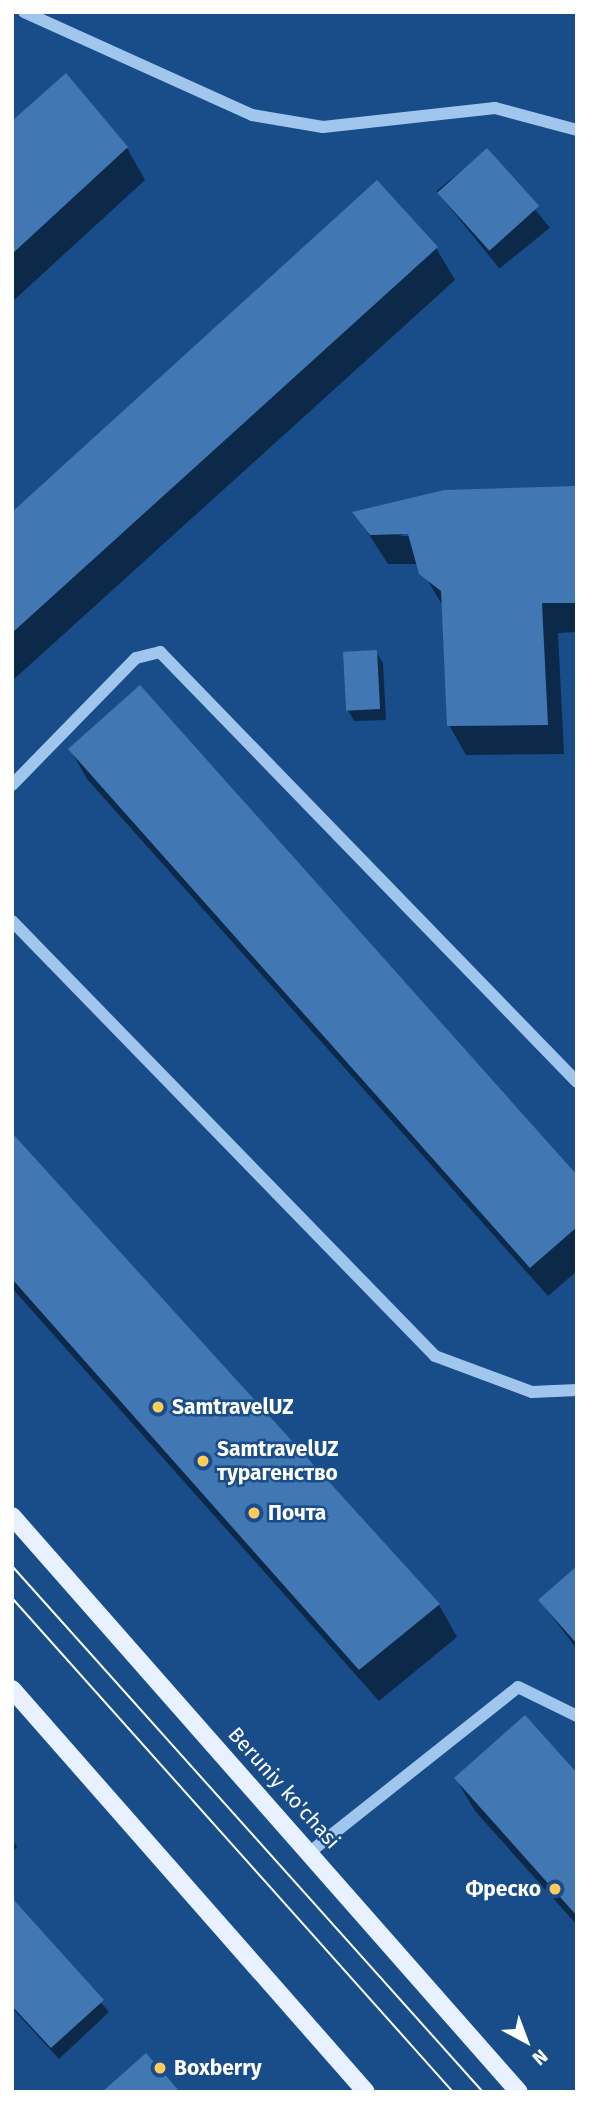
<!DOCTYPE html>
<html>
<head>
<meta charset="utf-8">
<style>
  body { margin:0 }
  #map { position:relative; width:589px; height:2104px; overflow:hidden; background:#184d89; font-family:"Fira Sans",sans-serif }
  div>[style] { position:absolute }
  .shadow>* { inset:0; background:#0007; transform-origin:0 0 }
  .building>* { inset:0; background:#4177b2; transform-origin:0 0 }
  .minor>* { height:12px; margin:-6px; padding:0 6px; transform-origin:6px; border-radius:6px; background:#a1c6ee }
  .major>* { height:18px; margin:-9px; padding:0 9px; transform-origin:9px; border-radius:9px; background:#e7f1ff }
  .tram>* { height:2px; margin:-1px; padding:0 1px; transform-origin:1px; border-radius:1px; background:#fff }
  .dots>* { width:19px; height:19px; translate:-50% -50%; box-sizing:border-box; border:4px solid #184d89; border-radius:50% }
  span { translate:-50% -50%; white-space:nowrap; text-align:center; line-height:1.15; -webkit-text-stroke:5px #184d89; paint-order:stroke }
  .poi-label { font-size:21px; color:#fff; font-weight:700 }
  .left { translate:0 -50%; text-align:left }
  .right { translate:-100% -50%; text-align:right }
  .street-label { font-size:21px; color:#fff }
  .frame { position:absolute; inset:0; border:14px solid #fff; pointer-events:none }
  .north { position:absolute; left:491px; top:2006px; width:70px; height:70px; -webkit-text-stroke:5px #184d89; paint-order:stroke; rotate:139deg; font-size:19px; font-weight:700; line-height:28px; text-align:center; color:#fff }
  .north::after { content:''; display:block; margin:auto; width:24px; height:32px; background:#fff; clip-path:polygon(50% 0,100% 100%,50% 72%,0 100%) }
</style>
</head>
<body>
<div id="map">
  <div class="shadow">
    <i style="clip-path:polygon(12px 124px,127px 148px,145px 180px,12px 302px)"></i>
    <i style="left:487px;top:150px;width:100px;height:65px;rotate:51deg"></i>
    <i style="clip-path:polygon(436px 248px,455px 280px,12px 681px,12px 514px)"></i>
    <i style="clip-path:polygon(evenodd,577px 488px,577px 632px,558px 633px,564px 754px,466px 755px,449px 725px,444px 608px,418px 564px,388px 564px,355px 513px,577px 488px,407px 533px,417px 536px,399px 536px,407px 533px)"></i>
    <i style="clip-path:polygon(376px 652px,383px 663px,386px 720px,354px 721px,348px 710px)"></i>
    <i style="clip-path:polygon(70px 749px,577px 1177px,577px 1271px,548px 1296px,87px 779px)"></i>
    <i style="clip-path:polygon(12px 1136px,439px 1605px,457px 1637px,379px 1701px,12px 1288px)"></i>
    <i style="clip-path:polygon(577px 1568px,577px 1649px,540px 1601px)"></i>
    <i style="clip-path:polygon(577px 1776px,577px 1925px,475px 1811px,456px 1779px)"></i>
    <i style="clip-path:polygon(12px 1839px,17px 1847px,12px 1852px)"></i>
    <i style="clip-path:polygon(12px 1901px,109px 2012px,59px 2059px,12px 2008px)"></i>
  </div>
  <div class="building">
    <i style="clip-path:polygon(66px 73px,128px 147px,12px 254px,12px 121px)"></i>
    <i style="left:487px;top:148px;width:78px;height:67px;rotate:48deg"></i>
    <i style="clip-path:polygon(377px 180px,438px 247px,12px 633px,12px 512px)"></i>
    <i style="clip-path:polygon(577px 486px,577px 603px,542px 603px,548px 725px,447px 726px,441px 591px,419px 574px,408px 534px,370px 535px,352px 512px,444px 490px)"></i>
    <i style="left:377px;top:650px;width:59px;height:34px;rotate:87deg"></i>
    <i style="clip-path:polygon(140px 685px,577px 1175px,577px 1227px,530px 1268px,68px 749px)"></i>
    <i style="clip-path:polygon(12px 1133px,440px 1604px,359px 1670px,12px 1279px)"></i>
    <i style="clip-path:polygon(577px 1566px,577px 1644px,538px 1600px)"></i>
    <i style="clip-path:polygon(525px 1715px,577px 1773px,577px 1916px,454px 1778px)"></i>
    <i style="clip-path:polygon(12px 1898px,104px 2000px,51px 2048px,12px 2006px)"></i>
    <i style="clip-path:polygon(146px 2053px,180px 2092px,102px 2092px)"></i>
  </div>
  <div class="minor">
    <i style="left:24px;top:12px;width:250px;rotate:24.3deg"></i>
    <i style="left:252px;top:115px;width:72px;rotate:9.6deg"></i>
    <i style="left:323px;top:127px;width:173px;rotate:-6.3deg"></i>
    <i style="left:495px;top:108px;width:85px;rotate:15deg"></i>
    <i style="left:12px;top:785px;width:177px;rotate:-45.7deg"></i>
    <i style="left:136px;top:658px;width:25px;rotate:-14deg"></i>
    <i style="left:160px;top:652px;width:599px;rotate:45.88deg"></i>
    <i style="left:12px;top:921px;width:607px;rotate:45.8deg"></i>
    <i style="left:435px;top:1356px;width:103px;rotate:20.4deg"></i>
    <i style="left:532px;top:1392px;width:45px;rotate:-2.5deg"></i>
    <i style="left:310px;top:1852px;width:265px;rotate:-38.4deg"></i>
    <i style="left:518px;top:1687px;width:66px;rotate:26.2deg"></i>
  </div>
  <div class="major">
    <i style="left:12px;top:1516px;width:767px;rotate:48.65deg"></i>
    <i style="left:12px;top:1689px;width:536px;rotate:48.7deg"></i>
  </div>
  <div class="tram">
    <i style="left:12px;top:1566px;width:706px;rotate:48.16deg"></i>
    <i style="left:12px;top:1598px;width:662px;rotate:48.24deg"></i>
  </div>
  <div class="dots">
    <i style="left:158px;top:1407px;background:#ffcb5d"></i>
    <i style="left:203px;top:1461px;background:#ffcb5d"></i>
    <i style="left:254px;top:1513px;background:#ffcb5d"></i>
    <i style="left:555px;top:1889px;background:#ffcb5d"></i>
    <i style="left:160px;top:2068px;background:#ffcb5d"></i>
  </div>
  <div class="poi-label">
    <span class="left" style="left:172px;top:1407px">SamtravelUZ</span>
    <span class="left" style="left:217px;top:1461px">SamtravelUZ<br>турагенство</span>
    <span class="left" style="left:268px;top:1513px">Почта</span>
    <span class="right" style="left:541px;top:1889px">Фреско</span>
    <span class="left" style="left:174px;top:2068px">Boxberry</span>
  </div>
  <div class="street-label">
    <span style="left:284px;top:1788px;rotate:48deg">Beruniy ko'chasi</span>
  </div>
  <div class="frame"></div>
  <div class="north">N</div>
</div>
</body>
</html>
